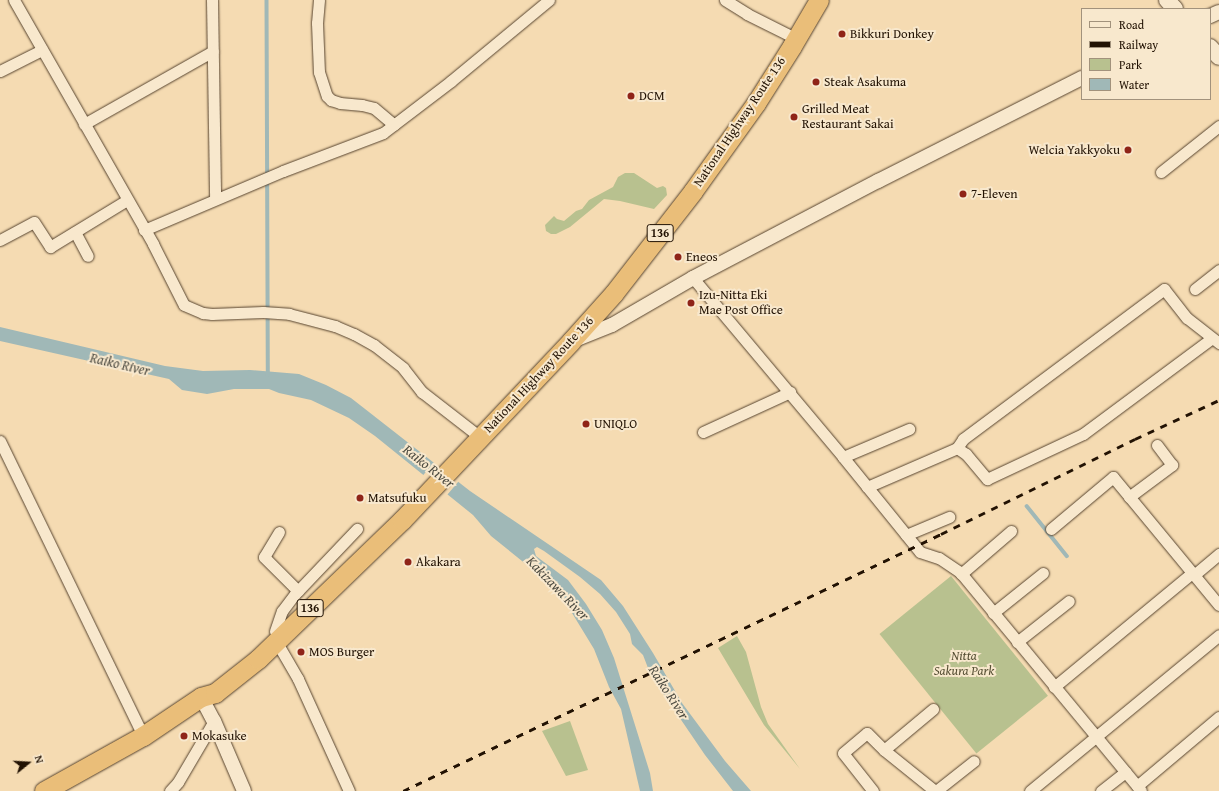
<!DOCTYPE html>
<html>
<head>
<meta charset="utf-8">
<style>
  body { margin:0 }
  #map { position:relative; width:1219px; height:791px; overflow:hidden; background:#f5dbb2; font-family:"Gentium Book Plus",serif }
  div>[style] { position:absolute }
  .green>* { inset:0; background:#b8c18f; transform-origin:0 0 }
  .water>* { inset:0; background:#a0b8b7 }
  .pier>* { inset:0; background:#f5dbb2; transform-origin:0 0 }
  .stream>* { height:3.5px; margin:-1.75px; padding:0 1.75px; transform-origin:1.75px; border-radius:1.75px; background:#a0b8b7 }
  .roads { filter:drop-shadow(0 0 1px #57442f) drop-shadow(0 0 1px #57442f) }
  .minor>* { height:11px; margin:-5.5px; padding:0 5.5px; transform-origin:5.5px; border-radius:5.5px; background:#f8e8cd }
  .tertiary>* { height:14px; margin:-7px; padding:0 7px; transform-origin:7px; border-radius:7px; background:#f8e8cd }
  .secondary>* { height:16px; margin:-8px; padding:0 8px; transform-origin:8px; border-radius:8px; background:#f8e8cd }
  .trunk>* { height:19px; margin:-9.5px; padding:0 9.5px; transform-origin:9.5px; border-radius:9.5px; background:#eabe79 }
  .rail>* { height:3px; margin-top:-1.5px; transform-origin:0; background:repeating-linear-gradient(90deg,#221203 0 7px,transparent 0 14px) }
  .dots>* { width:11px; height:11px; translate:-50% -50%; box-sizing:border-box; border:2px solid #f8e8cd; border-radius:50% }
  span { translate:-50% -50%; white-space:nowrap; text-align:center; line-height:1.15; -webkit-text-stroke:4px #f8e8cd; paint-order:stroke }
  .shield-label span { padding:1px 3px; background:#f8e8cd; border:1px solid; border-radius:3px; -webkit-text-stroke-width:0 }
  .shield-label { font-size:12px; color:#221203; font-weight:700 }
  .poi-label { font-size:13px; color:#221203 }
  .left { translate:0 -50%; text-align:left }
  .right { translate:-100% -50%; text-align:right }
  .street-label { font-size:13px; color:#221203 }
  .park-label { font-size:13px; color:#564f34; font-style:italic }
  .water-label { font-size:14px; color:#4e4c42; font-style:italic }
  .legend { position:absolute; left:1081px; top:8px; width:130px; height:92px; box-sizing:border-box; background:#f8e8cd; border:1px solid #a2927c; margin:0; padding:5px 7px; list-style:none; font-size:12px; color:#221203 }
  .legend li { display:flex; align-items:center; gap:8px; height:20px }
  .legend b { width:20px; border:1px solid #a2927c }
  .north { position:absolute; left:8px; top:743px; width:40px; height:40px; -webkit-text-stroke:3px #f8e8cd; paint-order:stroke; rotate:72deg; font-size:11px; font-weight:700; line-height:16px; text-align:center; color:#221203 }
  .north::after { content:''; display:block; margin:auto; width:14px; height:18px; background:#221203; clip-path:polygon(50% 0,100% 100%,50% 72%,0 100%) }
</style>
</head>
<body>
<div id="map">
  <div class="green">
    <i style="clip-path:polygon(625px 173px,634px 173px,657px 188px,663px 186px,666px 188px,667px 195px,654px 209px,620px 201px,604px 199px,570px 227px,556px 234px,551px 234px,546px 231px,545px 225px,554px 216px,557px 219px,564px 221px,576px 211px,582px 209px,589px 200px,613px 187px,618px 177px)"></i>
    <i style="left:951px;top:576px;width:154px;height:92px;rotate:51deg"></i>
    <i style="clip-path:polygon(737px 636px,746px 652px,761px 707px,768px 724px,800px 769px,764px 725px,718px 648px)"></i>
    <i style="clip-path:polygon(570px 721px,588px 770px,566px 776px,542px 731px)"></i>
  </div>
  <div class="water">
    <i style="clip-path:polygon(0 327px,165px 366px,203px 371px,250px 370px,299px 374px,326px 385px,351px 398px,470px 491px,601px 580px,623px 606px,653px 653px,682px 703px,725px 761px,751px 791px,733px 791px,705px 755px,658px 686px,648px 668px,643px 655px,632px 644px,630px 634px,616px 612px,600px 594px,580px 577px,544px 551px,537px 547px,534px 549px,536px 556px,568px 580px,586px 604px,602px 630px,614px 658px,650px 773px,653px 791px,640px 791px,621px 709px,609px 687px,594px 649px,558px 590px,491px 536px,473px 515px,375px 436px,349px 418px,311px 400px,279px 393px,269px 389px,234px 389px,207px 394px,182px 390px,169px 379px,0 341px)"></i>
  </div>
  <div class="pier">
    <i style="left:436px;top:460px;width:31px;height:23px;rotate:40deg"></i>
  </div>
  <div class="stream">
    <i style="left:267px;top:0;width:375px;rotate:89.8deg"></i>
    <i style="left:1027px;top:506px;width:64px;rotate:51.3deg"></i>
  </div>
  <div class="roads">
    <div class="minor">
      <i style="left:14px;top:0;width:281px;rotate:60.3deg"></i>
      <i style="left:153px;top:244px;width:68px;rotate:63.1deg"></i>
      <i style="left:184px;top:305px;width:21px;rotate:23deg"></i>
      <i style="left:203px;top:313px;width:9px;rotate:6deg"></i>
      <i style="left:212px;top:314px;width:51px;rotate:-2.2deg"></i>
      <i style="left:263px;top:312px;width:26px;rotate:4deg"></i>
      <i style="left:289px;top:314px;width:48px;rotate:14.6deg"></i>
      <i style="left:335px;top:326px;width:21px;rotate:23deg"></i>
      <i style="left:354px;top:334px;width:23px;rotate:29deg"></i>
      <i style="left:374px;top:345px;width:37px;rotate:38deg"></i>
      <i style="left:403px;top:368px;width:31px;rotate:52deg"></i>
      <i style="left:422px;top:392px;width:73px;rotate:37.8deg"></i>
      <i style="left:212px;top:0;width:198px;rotate:89.1deg"></i>
      <i style="left:319px;top:0;width:23px;rotate:95deg"></i>
      <i style="left:317px;top:23px;width:49px;rotate:87.7deg"></i>
      <i style="left:319px;top:72px;width:25px;rotate:72deg"></i>
      <i style="left:327px;top:96px;width:6px;rotate:45deg"></i>
      <i style="left:331px;top:100px;width:9px;rotate:18deg"></i>
      <i style="left:340px;top:103px;width:22px;rotate:5deg"></i>
      <i style="left:362px;top:105px;width:12px;rotate:14deg"></i>
      <i style="left:374px;top:108px;width:26px;rotate:40deg"></i>
      <i style="left:725px;top:0;width:26px;rotate:32deg"></i>
      <i style="left:747px;top:14px;width:45px;rotate:26.6deg"></i>
      <i style="left:0;top:71px;width:47px;rotate:-26.6deg"></i>
      <i style="left:84px;top:124px;width:148px;rotate:-29.5deg"></i>
      <i style="left:1161px;top:172px;width:74px;rotate:-38.4deg"></i>
      <i style="left:144px;top:230px;width:151px;rotate:-23deg"></i>
      <i style="left:283px;top:171px;width:107px;rotate:-20.8deg"></i>
      <i style="left:383px;top:133px;width:86px;rotate:-37.4deg"></i>
      <i style="left:451px;top:81px;width:127px;rotate:-39.6deg"></i>
      <i style="left:75px;top:232px;width:27px;rotate:62deg"></i>
      <i style="left:0;top:240px;width:38px;rotate:-28deg"></i>
      <i style="left:34px;top:222px;width:30px;rotate:57deg"></i>
      <i style="left:50px;top:247px;width:90px;rotate:-31.4deg"></i>
      <i style="left:693px;top:278px;width:234px;rotate:50deg"></i>
      <i style="left:843px;top:457px;width:122px;rotate:51deg"></i>
      <i style="left:920px;top:552px;width:20px;rotate:18deg"></i>
      <i style="left:939px;top:558px;width:25px;rotate:34deg"></i>
      <i style="left:960px;top:572px;width:284px;rotate:50.4deg"></i>
      <i style="left:1195px;top:289px;width:31px;rotate:-38deg"></i>
      <i style="left:703px;top:432px;width:96px;rotate:-24.7deg"></i>
      <i style="left:0;top:441px;width:328px;rotate:64.1deg"></i>
      <i style="left:957px;top:448px;width:11px;rotate:-56deg"></i>
      <i style="left:963px;top:439px;width:251px;rotate:-36.7deg"></i>
      <i style="left:1164px;top:289px;width:37px;rotate:52deg"></i>
      <i style="left:1187px;top:318px;width:41px;rotate:38deg"></i>
      <i style="left:843px;top:457px;width:72px;rotate:-23deg"></i>
      <i style="left:867px;top:487px;width:98px;rotate:-23.4deg"></i>
      <i style="left:957px;top:448px;width:11px;rotate:34deg"></i>
      <i style="left:966px;top:454px;width:33px;rotate:50deg"></i>
      <i style="left:987px;top:479px;width:106px;rotate:-25.1deg"></i>
      <i style="left:1083px;top:434px;width:159px;rotate:-36.6deg"></i>
      <i style="left:1129px;top:497px;width:54px;rotate:-36.7deg"></i>
      <i style="left:1172px;top:465px;width:25px;rotate:-127deg"></i>
      <i style="left:1051px;top:529px;width:81px;rotate:-40deg"></i>
      <i style="left:1113px;top:477px;width:166px;rotate:50.4deg"></i>
      <i style="left:279px;top:532px;width:29px;rotate:121deg"></i>
      <i style="left:264px;top:557px;width:48px;rotate:45deg"></i>
      <i style="left:906px;top:535px;width:47px;rotate:-22.7deg"></i>
      <i style="left:961px;top:574px;width:66px;rotate:-40.7deg"></i>
      <i style="left:1194px;top:575px;width:33px;rotate:-40deg"></i>
      <i style="left:993px;top:613px;width:64px;rotate:-38.7deg"></i>
      <i style="left:275px;top:631px;width:21px;rotate:-71deg"></i>
      <i style="left:282px;top:611px;width:21px;rotate:-53deg"></i>
      <i style="left:295px;top:594px;width:90px;rotate:-46.4deg"></i>
      <i style="left:276px;top:641px;width:44px;rotate:59.9deg"></i>
      <i style="left:298px;top:679px;width:123px;rotate:65.5deg"></i>
      <i style="left:1017px;top:642px;width:66px;rotate:-38.3deg"></i>
      <i style="left:1054px;top:687px;width:179px;rotate:-39.6deg"></i>
      <i style="left:884px;top:750px;width:64px;rotate:-39.9deg"></i>
      <i style="left:1137px;top:786px;width:107px;rotate:-40.1deg"></i>
      <i style="left:170px;top:791px;width:12px;rotate:-48deg"></i>
      <i style="left:178px;top:782px;width:71px;rotate:-59.5deg"></i>
      <i style="left:873px;top:791px;width:48px;rotate:-128.3deg"></i>
      <i style="left:843px;top:753px;width:31px;rotate:-40deg"></i>
      <i style="left:867px;top:733px;width:24px;rotate:45deg"></i>
      <i style="left:884px;top:750px;width:65px;rotate:38.8deg"></i>
      <i style="left:936px;top:791px;width:48px;rotate:-38.3deg"></i>
      <i style="left:1030px;top:791px;width:245px;rotate:-39.5deg"></i>
      <i style="left:1101px;top:791px;width:31px;rotate:-38deg"></i>
    </div>
    <div class="tertiary">
      <i style="left:1210px;top:16px;width:10px;rotate:-24deg"></i>
      <i style="left:572px;top:341px;width:43px;rotate:-21.8deg"></i>
      <i style="left:612px;top:325px;width:94px;rotate:-30.1deg"></i>
      <i style="left:693px;top:278px;width:209px;rotate:-27.7deg"></i>
      <i style="left:878px;top:181px;width:229px;rotate:-26.8deg"></i>
      <i style="left:201px;top:697px;width:27px;rotate:62deg"></i>
      <i style="left:214px;top:721px;width:76px;rotate:66.8deg"></i>
    </div>
    <div class="secondary">
      <i style="left:1167px;top:0;width:12px;rotate:48deg"></i>
      <i style="left:1210px;top:47px;width:13px;rotate:48deg"></i>
    </div>
    <div class="trunk">
      <i style="left:44px;top:791px;width:113px;rotate:-29.1deg"></i>
      <i style="left:143px;top:736px;width:70px;rotate:-33.9deg"></i>
      <i style="left:201px;top:697px;width:15px;rotate:-16deg"></i>
      <i style="left:215px;top:693px;width:55px;rotate:-38.3deg"></i>
      <i style="left:258px;top:659px;width:200px;rotate:-44deg"></i>
      <i style="left:402px;top:520px;width:246px;rotate:-46.6deg"></i>
      <i style="left:571px;top:341px;width:64px;rotate:-48.1deg"></i>
      <i style="left:614px;top:293px;width:129px;rotate:-52.2deg"></i>
      <i style="left:693px;top:191px;width:108px;rotate:-54.4deg"></i>
      <i style="left:756px;top:103px;width:67px;rotate:-57.7deg"></i>
      <i style="left:792px;top:46px;width:53px;rotate:-59.6deg"></i>
    </div>
  </div>
  <div class="rail">
    <i style="left:403px;top:791px;width:596px;rotate:-25.53deg"></i>
    <i style="left:941px;top:534px;width:216px;rotate:-26.1deg"></i>
    <i style="left:1135px;top:439px;width:93px;rotate:-24.9deg"></i>
  </div>
  <div class="dots">
    <i style="left:842px;top:34px;background:#8f2418"></i>
    <i style="left:816px;top:82px;background:#8f2418"></i>
    <i style="left:631px;top:96px;background:#8f2418"></i>
    <i style="left:794px;top:117px;background:#8f2418"></i>
    <i style="left:1128px;top:150px;background:#8f2418"></i>
    <i style="left:963px;top:194px;background:#8f2418"></i>
    <i style="left:678px;top:257px;background:#8f2418"></i>
    <i style="left:691px;top:303px;background:#8f2418"></i>
    <i style="left:586px;top:424px;background:#8f2418"></i>
    <i style="left:360px;top:498px;background:#8f2418"></i>
    <i style="left:408px;top:562px;background:#8f2418"></i>
    <i style="left:301px;top:652px;background:#8f2418"></i>
    <i style="left:184px;top:736px;background:#8f2418"></i>
  </div>
  <div class="shield-label">
    <span style="left:660px;top:233px">136</span>
    <span style="left:310px;top:608px">136</span>
  </div>
  <div class="poi-label">
    <span class="left" style="left:850px;top:34px">Bikkuri Donkey</span>
    <span class="left" style="left:824px;top:82px">Steak Asakuma</span>
    <span class="left" style="left:639px;top:96px">DCM</span>
    <span class="left" style="left:802px;top:117px">Grilled Meat<br>Restaurant Sakai</span>
    <span class="right" style="left:1120px;top:150px">Welcia Yakkyoku</span>
    <span class="left" style="left:971px;top:194px">7-Eleven</span>
    <span class="left" style="left:686px;top:257px">Eneos</span>
    <span class="left" style="left:699px;top:303px">Izu-Nitta Eki<br>Mae Post Office</span>
    <span class="left" style="left:594px;top:424px">UNIQLO</span>
    <span class="left" style="left:368px;top:498px">Matsufuku</span>
    <span class="left" style="left:416px;top:562px">Akakara</span>
    <span class="left" style="left:309px;top:652px">MOS Burger</span>
    <span class="left" style="left:192px;top:736px">Mokasuke</span>
  </div>
  <div class="street-label">
    <span style="left:740px;top:122px;rotate:-56deg">National Highway Route 136</span>
    <span style="left:539px;top:375px;rotate:-47deg">National Highway Route 136</span>
  </div>
  <div class="park-label">
    <span style="left:964px;top:664px">Nitta<br>Sakura Park</span>
  </div>
  <div class="water-label">
    <span style="left:120px;top:364px;rotate:13deg">Raiko River</span>
    <span style="left:429px;top:466px;rotate:38deg">Raiko River</span>
    <span style="left:558px;top:588px;rotate:46deg">Kakizawa River</span>
    <span style="left:669px;top:692px;rotate:57deg">Raiko River</span>
  </div>
  <ul class="legend">
  <li><b style="height:5px;background:#f8e8cd"></b>Road</li>
  <li><b style="height:5px;background:#221203"></b>Railway</li>
  <li><b style="height:11px;background:#b8c18f"></b>Park</li>
  <li><b style="height:11px;background:#a0b8b7"></b>Water</li>
  </ul>
  <div class="north">N</div>
</div>
</body>
</html>
